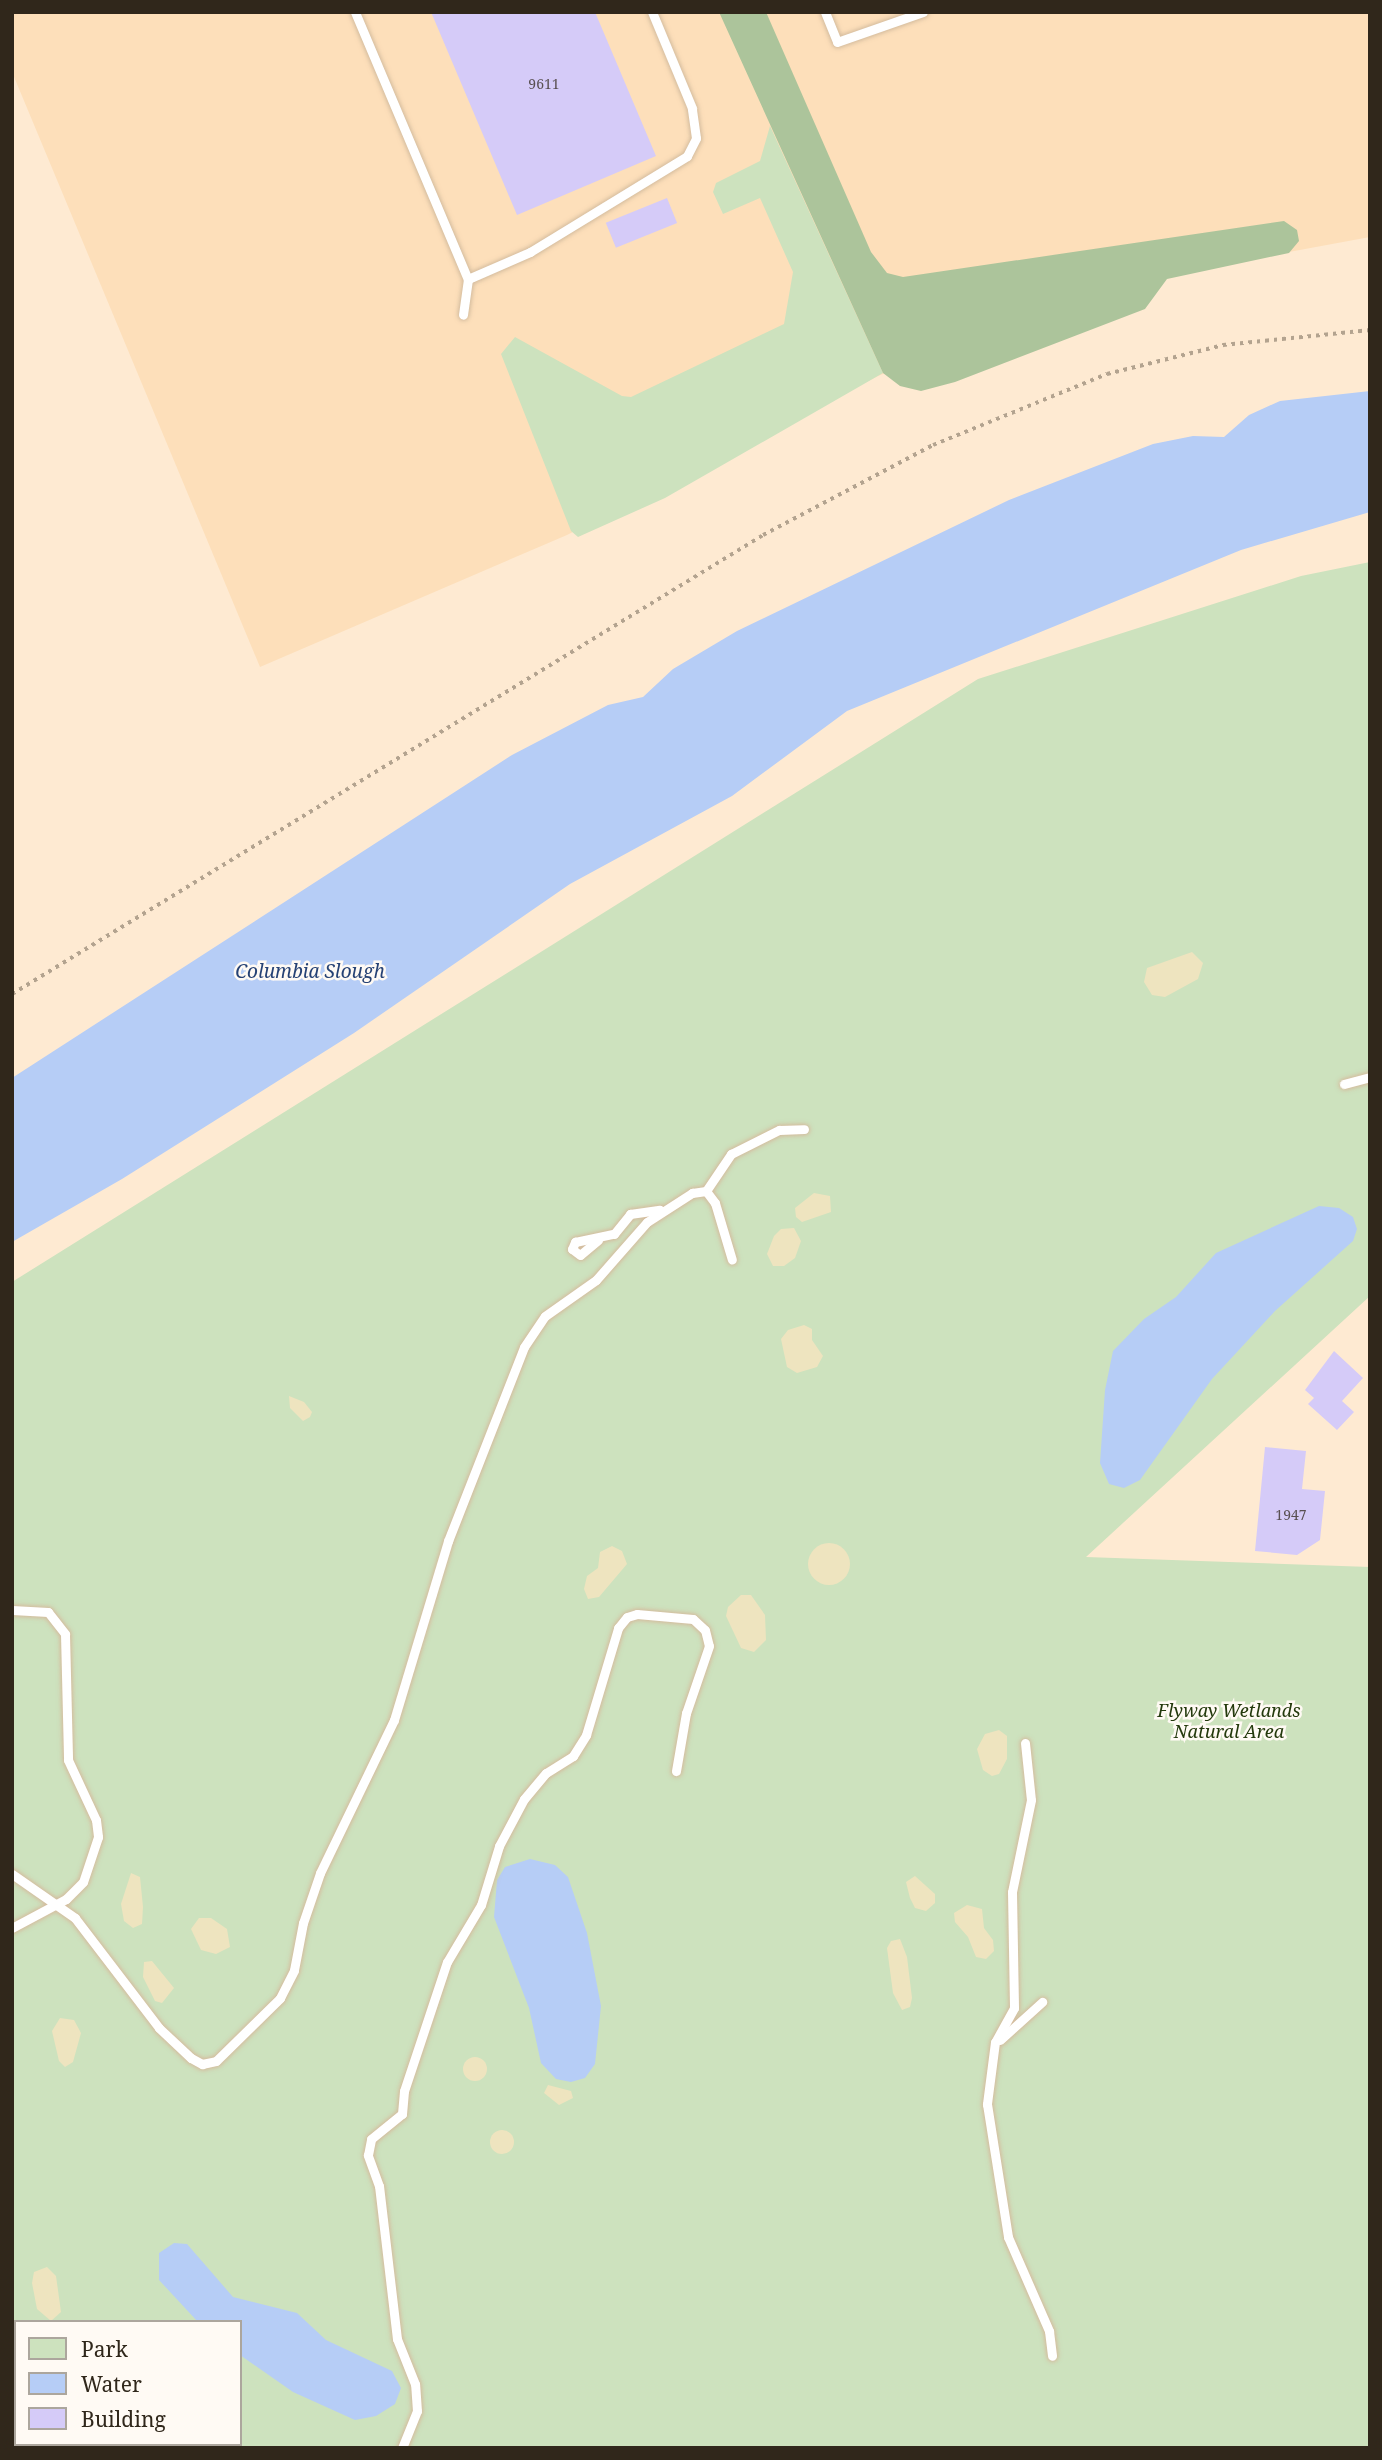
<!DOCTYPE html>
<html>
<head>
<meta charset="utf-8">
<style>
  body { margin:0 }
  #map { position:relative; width:1382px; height:2460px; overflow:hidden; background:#feead2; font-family:"Noto Serif",serif }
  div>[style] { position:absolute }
  .built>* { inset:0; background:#fddfba }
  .green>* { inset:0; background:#cde2be }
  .forest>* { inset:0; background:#acc49b }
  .sand>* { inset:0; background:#eee4bf }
  .round { border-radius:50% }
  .water>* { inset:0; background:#b6cdf6 }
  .building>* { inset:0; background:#d5cbf8; transform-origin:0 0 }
  .path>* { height:3.5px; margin-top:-1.75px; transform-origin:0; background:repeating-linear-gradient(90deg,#b3a38f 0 3.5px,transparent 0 8.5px) }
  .roads { filter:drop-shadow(0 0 2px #d4bc9e) drop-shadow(0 0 2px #d4bc9e) }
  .lane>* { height:9px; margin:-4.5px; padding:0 4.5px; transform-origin:4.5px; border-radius:4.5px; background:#fff }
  span { translate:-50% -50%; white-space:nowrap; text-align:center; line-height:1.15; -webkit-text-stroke:5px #fffaf4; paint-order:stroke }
  .number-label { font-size:14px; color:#595052 }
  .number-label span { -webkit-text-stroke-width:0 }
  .park-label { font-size:18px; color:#243a0d; font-style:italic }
  .water-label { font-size:19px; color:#264275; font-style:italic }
  .frame { position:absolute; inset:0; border:14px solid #30271b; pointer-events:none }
  .legend { position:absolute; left:14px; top:2320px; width:228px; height:126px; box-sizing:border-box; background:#fffaf4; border:2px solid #aca69d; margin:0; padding:9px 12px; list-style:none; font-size:21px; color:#30271b }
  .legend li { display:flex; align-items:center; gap:14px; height:35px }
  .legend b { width:35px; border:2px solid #aca69d }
</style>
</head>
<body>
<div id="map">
  <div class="built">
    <i style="clip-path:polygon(12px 12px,1370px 12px,1370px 237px,1181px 272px,1019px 320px,878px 376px,567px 535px,260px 667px,12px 72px)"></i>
  </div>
  <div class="green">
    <i style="clip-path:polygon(770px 126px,883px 373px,665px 498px,578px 537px,571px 531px,501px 354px,515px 337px,622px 396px,631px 397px,784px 324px,793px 272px,760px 198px,723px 214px,713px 192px,716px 183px,760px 161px)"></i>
    <i style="clip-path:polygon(evenodd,1370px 562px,1370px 1296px,1086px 1557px,1370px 1567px,1370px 2448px,12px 2448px,12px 1282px,978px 679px,1301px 576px,1370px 562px,16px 2322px,240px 2322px,240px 2444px,16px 2444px,16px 2322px)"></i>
  </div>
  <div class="forest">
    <i style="clip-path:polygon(719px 12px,766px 12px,871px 252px,887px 273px,903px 277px,1284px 221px,1297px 230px,1299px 241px,1289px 253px,1167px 279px,1145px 309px,955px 382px,921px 391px,900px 386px,883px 373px)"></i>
  </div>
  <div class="sand">
    <i style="clip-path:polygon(1192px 952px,1203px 963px,1198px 979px,1165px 997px,1152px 995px,1144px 982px,1147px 968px)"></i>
    <i style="clip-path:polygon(814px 1193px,830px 1196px,831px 1212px,802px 1222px,796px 1217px,795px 1208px)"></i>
    <i style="clip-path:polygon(794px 1228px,801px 1241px,795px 1258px,784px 1266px,773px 1266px,767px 1254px,774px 1236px,781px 1229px)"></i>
    <i style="clip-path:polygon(804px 1325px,812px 1329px,812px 1340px,823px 1356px,817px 1367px,797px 1373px,787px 1367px,781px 1339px,788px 1330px)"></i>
    <i style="clip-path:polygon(289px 1396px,304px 1402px,312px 1412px,310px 1417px,303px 1421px,290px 1408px)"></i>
    <i class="round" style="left:808px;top:1543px;width:42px;height:42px"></i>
    <i style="clip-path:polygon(612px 1546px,622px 1551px,627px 1564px,599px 1597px,588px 1599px,584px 1589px,587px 1576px,598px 1568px,600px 1552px)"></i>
    <i style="clip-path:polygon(741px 1595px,751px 1595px,765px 1615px,766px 1640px,754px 1652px,741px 1648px,726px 1616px,728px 1607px)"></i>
    <i style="clip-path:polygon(999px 1730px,1007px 1736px,1007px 1759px,999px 1774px,992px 1776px,983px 1770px,977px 1749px,985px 1734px)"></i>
    <i style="clip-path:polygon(131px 1873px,140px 1877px,143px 1907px,142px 1924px,133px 1928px,124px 1921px,121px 1904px)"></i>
    <i style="clip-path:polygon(915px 1876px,935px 1894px,935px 1903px,926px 1911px,915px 1908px,910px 1898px,906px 1882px)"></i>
    <i style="clip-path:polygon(967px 1905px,982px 1909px,984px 1928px,993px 1940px,994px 1951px,986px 1959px,976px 1957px,968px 1937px,955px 1922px,954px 1913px)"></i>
    <i style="clip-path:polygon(199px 1918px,211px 1918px,227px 1929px,230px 1947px,216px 1954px,201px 1950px,191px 1929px)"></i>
    <i style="clip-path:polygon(900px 1939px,907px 1957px,912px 1998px,910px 2007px,902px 2010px,893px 1993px,887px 1948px,891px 1941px)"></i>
    <i style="clip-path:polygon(152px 1961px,174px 1988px,162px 2003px,155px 2001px,143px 1977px,144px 1962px)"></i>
    <i style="clip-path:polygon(60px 2018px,74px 2020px,81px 2033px,73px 2062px,65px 2067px,59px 2061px,52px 2031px)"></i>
    <i class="round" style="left:463px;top:2057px;width:24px;height:24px"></i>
    <i style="clip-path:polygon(548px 2085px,571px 2091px,573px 2098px,559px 2105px,544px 2093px)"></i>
    <i class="round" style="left:490px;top:2130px;width:24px;height:24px"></i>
    <i style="clip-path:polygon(47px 2267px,56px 2276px,61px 2312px,51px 2321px,37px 2309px,32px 2283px,34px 2272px)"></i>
  </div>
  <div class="water">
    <i style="clip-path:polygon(1370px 391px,1370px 512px,1241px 550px,847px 711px,732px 796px,570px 884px,354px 1033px,122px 1179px,12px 1242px,12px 1078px,512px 755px,608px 705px,643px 697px,673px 669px,737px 631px,1009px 500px,1153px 444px,1193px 436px,1224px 437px,1249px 415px,1280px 401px)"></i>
    <i style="clip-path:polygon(1319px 1206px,1339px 1208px,1353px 1217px,1357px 1229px,1353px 1241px,1275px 1311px,1212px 1379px,1140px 1480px,1124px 1488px,1109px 1484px,1100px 1463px,1105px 1390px,1113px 1351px,1144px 1319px,1176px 1297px,1216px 1253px)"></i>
    <i style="clip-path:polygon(530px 1859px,555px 1865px,568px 1877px,587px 1933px,601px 2006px,595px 2064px,585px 2078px,571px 2082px,556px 2079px,541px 2063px,529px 2008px,494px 1917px,497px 1880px,505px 1867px)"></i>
    <i style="clip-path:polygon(174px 2243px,187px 2244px,233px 2297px,297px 2313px,326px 2340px,392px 2371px,401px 2388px,395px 2404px,376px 2416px,355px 2420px,293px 2392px,240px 2355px,240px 2322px,198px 2322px,159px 2280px,159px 2253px)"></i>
  </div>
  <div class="building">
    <i style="clip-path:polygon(431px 12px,595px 12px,656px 156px,517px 215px)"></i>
    <i style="left:667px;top:198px;width:27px;height:66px;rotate:68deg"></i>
    <i style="clip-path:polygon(1334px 1351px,1363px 1378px,1342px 1401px,1354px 1412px,1337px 1430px,1308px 1404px,1314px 1398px,1305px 1390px)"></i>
    <i style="clip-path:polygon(1265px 1447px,1306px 1451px,1302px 1489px,1325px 1491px,1320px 1540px,1297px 1555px,1255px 1551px)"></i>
  </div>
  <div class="path">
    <i style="left:12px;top:994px;width:880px;rotate:-31.43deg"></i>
    <i style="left:763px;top:535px;width:192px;rotate:-27.9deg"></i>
    <i style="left:933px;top:445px;width:188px;rotate:-22.2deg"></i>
    <i style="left:1107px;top:374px;width:120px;rotate:-14deg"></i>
    <i style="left:1223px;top:345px;width:148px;rotate:-5.8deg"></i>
  </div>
  <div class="roads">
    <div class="lane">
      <i style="left:355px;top:12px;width:290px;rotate:67.1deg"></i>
      <i style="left:468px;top:279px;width:36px;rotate:98deg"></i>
      <i style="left:825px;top:12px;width:32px;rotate:68deg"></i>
      <i style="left:837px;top:42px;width:91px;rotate:-19.2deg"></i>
      <i style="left:468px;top:279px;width:68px;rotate:-23.5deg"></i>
      <i style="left:530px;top:252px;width:184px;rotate:-31.4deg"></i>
      <i style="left:687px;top:156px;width:20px;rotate:-63deg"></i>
      <i style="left:696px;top:138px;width:30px;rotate:-98deg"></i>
      <i style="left:692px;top:108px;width:104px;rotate:-112.6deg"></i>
      <i style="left:1344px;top:1084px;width:27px;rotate:-15deg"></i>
      <i style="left:706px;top:1191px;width:45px;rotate:-56deg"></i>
      <i style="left:731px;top:1154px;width:54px;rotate:-26.6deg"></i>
      <i style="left:779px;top:1130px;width:25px;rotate:-2deg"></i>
      <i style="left:598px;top:1240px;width:23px;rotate:140deg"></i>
      <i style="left:580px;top:1255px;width:10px;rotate:-143deg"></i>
      <i style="left:572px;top:1249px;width:8px;rotate:-67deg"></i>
      <i style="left:575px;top:1242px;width:40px;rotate:-12deg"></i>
      <i style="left:614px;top:1234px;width:26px;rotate:-51deg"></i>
      <i style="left:630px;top:1214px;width:30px;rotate:-8deg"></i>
      <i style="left:12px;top:1610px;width:36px;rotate:3deg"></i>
      <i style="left:48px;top:1612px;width:28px;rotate:52deg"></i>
      <i style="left:65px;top:1634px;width:126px;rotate:88.6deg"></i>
      <i style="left:68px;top:1760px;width:66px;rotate:65deg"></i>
      <i style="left:96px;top:1820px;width:17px;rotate:83deg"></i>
      <i style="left:98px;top:1837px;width:47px;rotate:108.4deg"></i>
      <i style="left:83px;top:1882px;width:24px;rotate:135deg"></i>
      <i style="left:66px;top:1899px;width:61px;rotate:151.8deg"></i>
      <i style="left:1025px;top:1743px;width:57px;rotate:84deg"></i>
      <i style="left:1031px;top:1800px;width:94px;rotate:101.7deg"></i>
      <i style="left:1012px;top:1892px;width:116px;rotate:89deg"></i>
      <i style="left:1014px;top:2008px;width:39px;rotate:119deg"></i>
      <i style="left:995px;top:2042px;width:63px;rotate:97.4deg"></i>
      <i style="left:987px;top:2104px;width:135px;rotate:81deg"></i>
      <i style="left:1008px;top:2237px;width:103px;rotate:66.4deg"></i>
      <i style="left:1049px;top:2331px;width:25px;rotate:83deg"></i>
      <i style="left:12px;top:1874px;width:77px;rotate:34.9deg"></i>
      <i style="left:75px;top:1918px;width:138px;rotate:52.6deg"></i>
      <i style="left:159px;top:2028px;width:44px;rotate:43.2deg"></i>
      <i style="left:191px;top:2058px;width:13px;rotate:29deg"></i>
      <i style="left:202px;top:2064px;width:14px;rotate:-12deg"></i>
      <i style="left:216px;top:2061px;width:90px;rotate:-44.5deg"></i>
      <i style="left:280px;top:1998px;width:31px;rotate:-63deg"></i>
      <i style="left:294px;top:1970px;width:48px;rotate:-79.2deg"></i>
      <i style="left:303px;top:1923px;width:53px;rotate:-71.2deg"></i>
      <i style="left:320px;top:1873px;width:170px;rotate:-64.2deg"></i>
      <i style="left:394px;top:1720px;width:187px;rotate:-73.2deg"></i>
      <i style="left:448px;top:1541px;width:208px;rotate:-68.6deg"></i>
      <i style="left:524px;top:1347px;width:37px;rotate:-56deg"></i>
      <i style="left:545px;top:1316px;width:62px;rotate:-35.2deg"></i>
      <i style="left:596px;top:1280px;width:77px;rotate:-48.7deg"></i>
      <i style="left:647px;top:1222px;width:54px;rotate:-32.8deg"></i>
      <i style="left:692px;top:1193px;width:14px;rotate:-8deg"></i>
      <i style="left:706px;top:1191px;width:15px;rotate:53deg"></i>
      <i style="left:715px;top:1203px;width:59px;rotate:73.4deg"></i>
      <i style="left:1000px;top:2040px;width:57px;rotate:-42.1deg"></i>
      <i style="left:402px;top:2448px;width:40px;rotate:-68deg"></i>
      <i style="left:417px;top:2411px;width:27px;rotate:-94deg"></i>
      <i style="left:415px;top:2384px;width:48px;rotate:-111.8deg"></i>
      <i style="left:397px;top:2339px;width:154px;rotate:-96.7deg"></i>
      <i style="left:379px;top:2186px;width:33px;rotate:-110deg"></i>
      <i style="left:368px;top:2155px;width:16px;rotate:-79deg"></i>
      <i style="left:371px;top:2139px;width:40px;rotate:-39deg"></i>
      <i style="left:402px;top:2114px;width:23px;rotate:-85deg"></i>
      <i style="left:404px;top:2091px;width:136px;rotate:-71.6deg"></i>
      <i style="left:447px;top:1962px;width:66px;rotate:-59.2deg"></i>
      <i style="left:481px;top:1905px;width:62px;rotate:-73deg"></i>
      <i style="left:499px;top:1846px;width:53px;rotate:-62deg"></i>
      <i style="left:524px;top:1799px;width:34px;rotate:-50deg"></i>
      <i style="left:546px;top:1773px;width:32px;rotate:-32deg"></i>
      <i style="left:573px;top:1756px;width:25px;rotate:-58deg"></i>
      <i style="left:586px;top:1735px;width:112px;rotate:-73.3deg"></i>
      <i style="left:618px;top:1628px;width:14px;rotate:-51deg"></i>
      <i style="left:627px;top:1617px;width:10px;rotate:-17deg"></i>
      <i style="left:637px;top:1614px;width:56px;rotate:5.1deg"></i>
      <i style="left:693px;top:1619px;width:16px;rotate:43deg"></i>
      <i style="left:705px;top:1630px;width:16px;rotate:76deg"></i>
      <i style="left:709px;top:1646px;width:71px;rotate:108.9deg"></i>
      <i style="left:686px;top:1713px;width:59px;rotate:99.8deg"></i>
    </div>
  </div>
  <div class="number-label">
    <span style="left:544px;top:84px">9611</span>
    <span style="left:1291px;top:1515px">1947</span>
  </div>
  <div class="park-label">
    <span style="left:1229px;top:1721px">Flyway Wetlands<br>Natural Area</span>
  </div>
  <div class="water-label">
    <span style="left:310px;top:972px">Columbia Slough</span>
  </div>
  <div class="frame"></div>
  <ul class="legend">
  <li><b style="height:19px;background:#cde2be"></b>Park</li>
  <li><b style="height:19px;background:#b6cdf6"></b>Water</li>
  <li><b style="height:19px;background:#d5cbf8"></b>Building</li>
  </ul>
</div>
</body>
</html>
